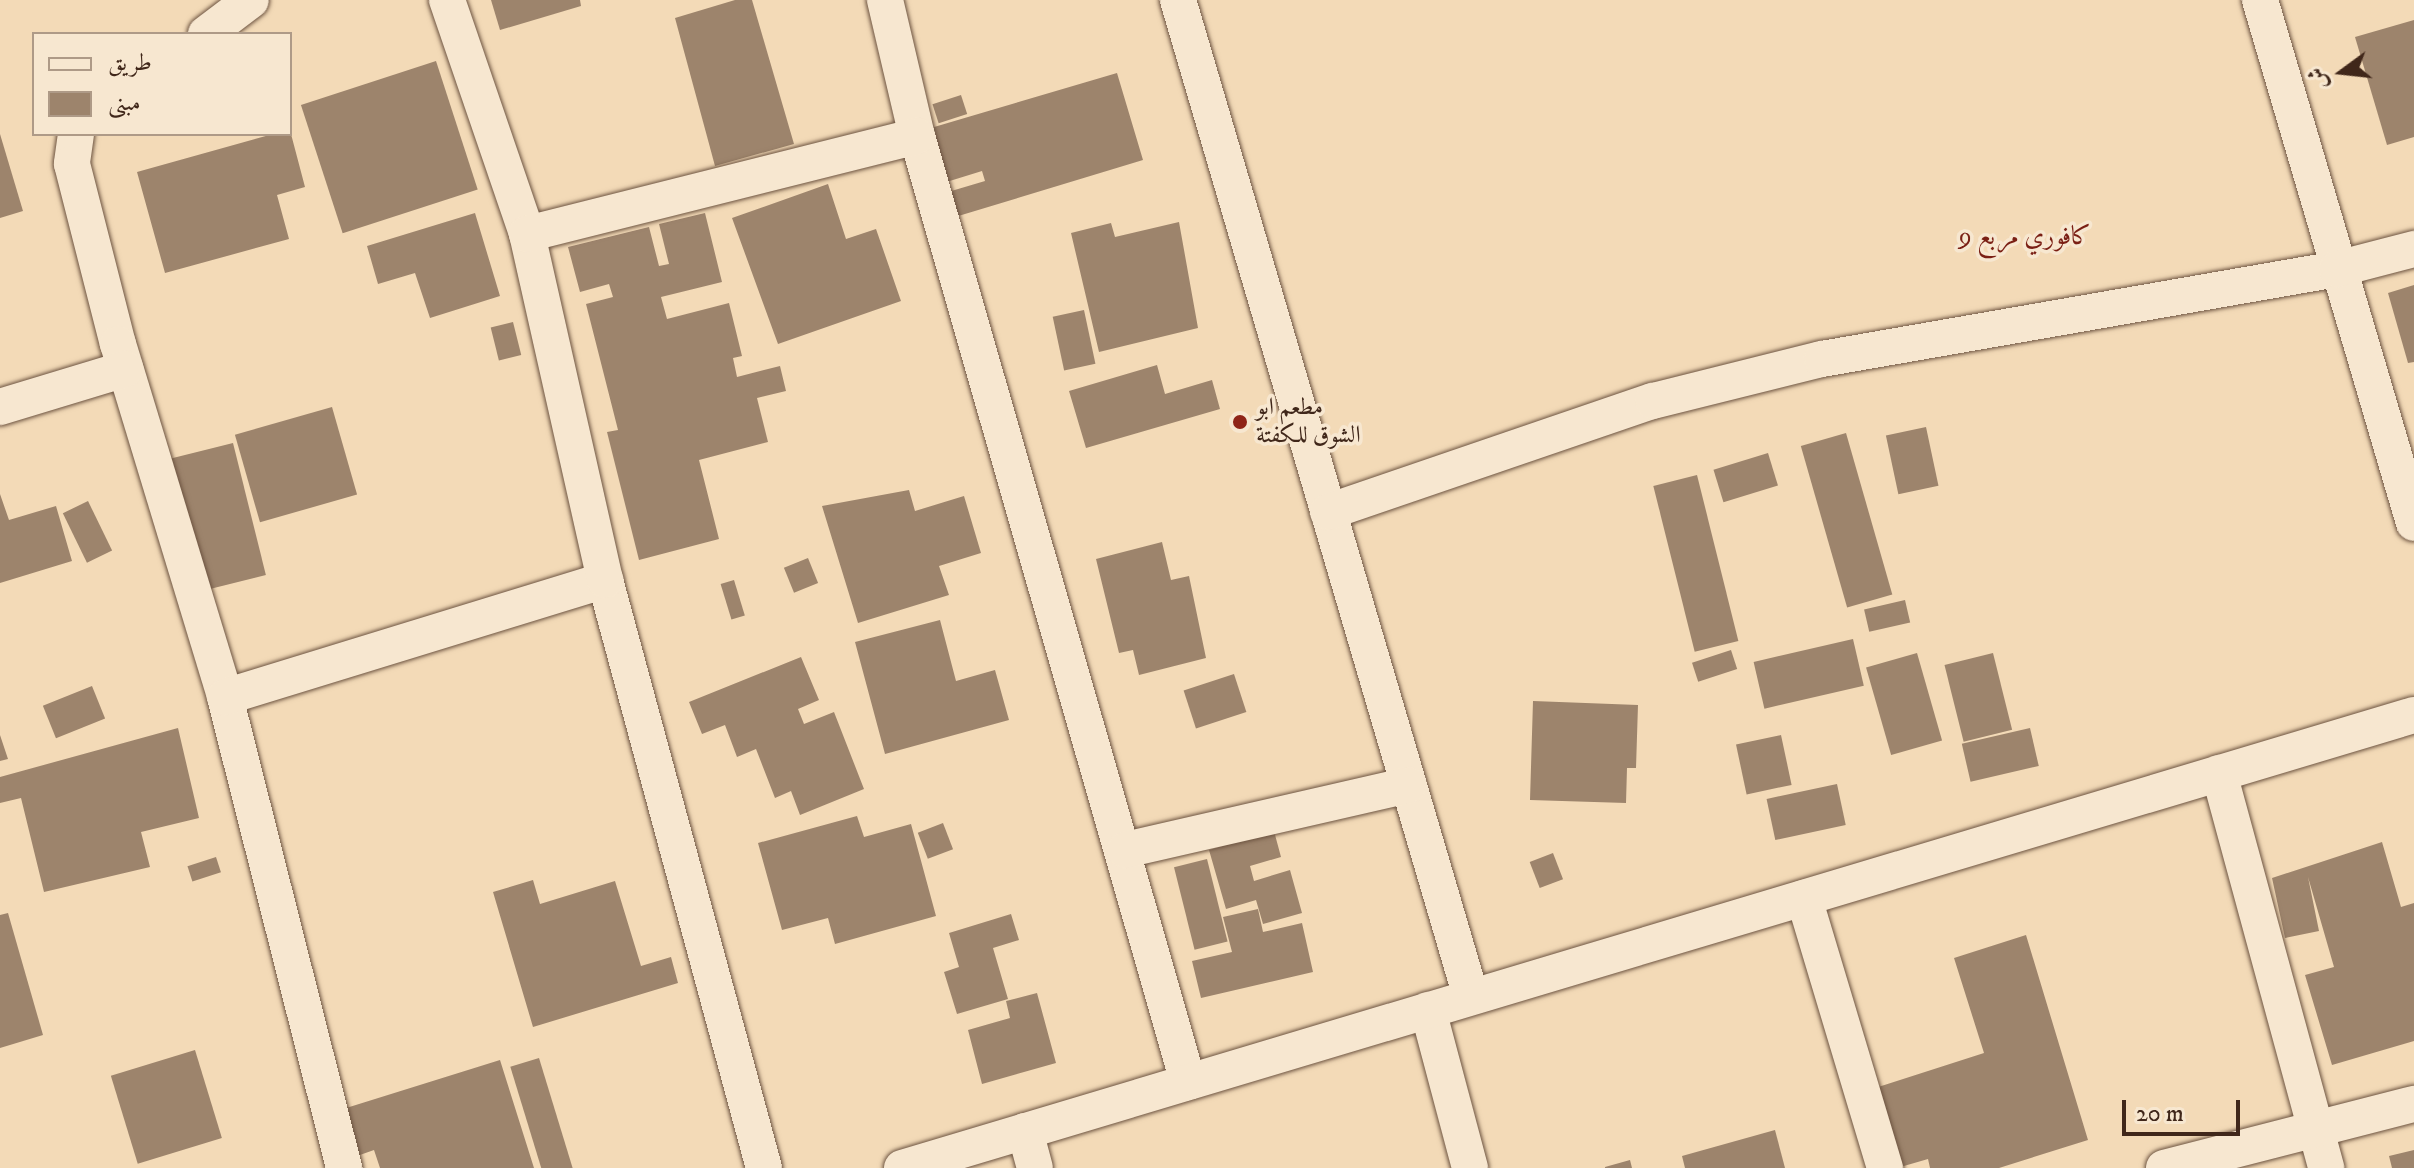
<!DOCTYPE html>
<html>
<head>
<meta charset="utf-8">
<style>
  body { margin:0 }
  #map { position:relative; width:2414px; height:1168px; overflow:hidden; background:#f3dab7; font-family:"IM FELL DW Pica",Amiri,serif }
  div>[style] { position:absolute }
  .building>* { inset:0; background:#9d846c; transform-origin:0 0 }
  .roads { filter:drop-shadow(0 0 2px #6d5441) drop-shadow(0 0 2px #6d5441) }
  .minor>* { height:36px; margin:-18px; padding:0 18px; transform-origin:18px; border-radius:18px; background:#f7e7d0 }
  .dots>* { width:22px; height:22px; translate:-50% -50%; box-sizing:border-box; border:4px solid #f7e7d0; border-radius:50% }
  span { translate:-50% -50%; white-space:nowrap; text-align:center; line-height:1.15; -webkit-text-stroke:7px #f7e7d0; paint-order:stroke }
  .poi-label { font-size:24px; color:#40271a }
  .left { translate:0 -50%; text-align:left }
  .neighbourhood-label { font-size:26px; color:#7a1f14 }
  .legend { position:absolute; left:32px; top:32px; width:260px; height:104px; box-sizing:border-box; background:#f7e7d0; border:2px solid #ae9a87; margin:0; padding:10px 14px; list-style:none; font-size:24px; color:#40271a }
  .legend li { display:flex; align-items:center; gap:16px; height:40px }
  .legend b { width:40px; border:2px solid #ae9a87 }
  .north { position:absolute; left:2302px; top:32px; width:80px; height:80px; -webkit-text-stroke:6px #f7e7d0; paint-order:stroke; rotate:255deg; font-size:22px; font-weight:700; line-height:32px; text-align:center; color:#40271a }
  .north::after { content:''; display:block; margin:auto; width:28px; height:36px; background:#40271a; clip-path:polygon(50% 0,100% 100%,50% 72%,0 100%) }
  .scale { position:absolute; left:2122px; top:1100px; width:118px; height:36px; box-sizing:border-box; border:4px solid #40271a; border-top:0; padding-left:10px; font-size:24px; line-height:28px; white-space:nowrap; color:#40271a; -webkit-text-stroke:6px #f7e7d0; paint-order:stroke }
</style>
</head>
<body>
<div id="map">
  <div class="building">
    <i style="clip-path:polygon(491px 0,580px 0,581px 6px,500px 30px)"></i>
    <i style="clip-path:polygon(735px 0,752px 0,794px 144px,715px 166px,675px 18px)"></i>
    <i style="clip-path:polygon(2414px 20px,2414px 137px,2387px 145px,2355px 37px)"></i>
    <i style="left:436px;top:61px;width:135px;height:142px;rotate:72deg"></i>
    <i style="clip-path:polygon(1117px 73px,1143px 160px,955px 217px,948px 192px,985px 181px,982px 171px,940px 184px,924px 130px)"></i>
    <i style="left:961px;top:95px;width:20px;height:30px;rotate:72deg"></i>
    <i style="clip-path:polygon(0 134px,23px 211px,0 218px)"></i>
    <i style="clip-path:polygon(273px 134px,291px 134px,305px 187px,277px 195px,289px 239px,165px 273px,137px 172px)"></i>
    <i style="clip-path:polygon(828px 184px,846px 239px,876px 229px,901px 301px,778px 344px,732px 218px)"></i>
    <i style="clip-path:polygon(475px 213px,500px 296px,430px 318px,415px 273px,378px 284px,367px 246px)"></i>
    <i style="clip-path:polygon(705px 213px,722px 282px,661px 297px,667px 319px,729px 303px,742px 356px,733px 358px,737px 377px,780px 366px,786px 391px,757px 398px,768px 442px,699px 460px,719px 539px,639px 560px,607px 432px,618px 430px,586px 304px,613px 297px,609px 284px,580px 292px,568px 247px,649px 227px,659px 266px,669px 264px,659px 224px)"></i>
    <i style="clip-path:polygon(1179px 222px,1198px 328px,1099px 352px,1071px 233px,1111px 223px,1115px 237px)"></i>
    <i style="clip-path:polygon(2414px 285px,2414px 362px,2408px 363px,2388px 293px)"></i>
    <i style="left:1084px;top:310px;width:55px;height:32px;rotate:78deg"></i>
    <i style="left:513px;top:322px;width:34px;height:23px;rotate:76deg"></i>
    <i style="clip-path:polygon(1157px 365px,1165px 394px,1212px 380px,1220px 409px,1086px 448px,1069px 391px)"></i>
    <i style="left:332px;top:407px;width:91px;height:101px;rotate:74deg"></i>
    <i style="left:1926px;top:427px;width:60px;height:41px;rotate:78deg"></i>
    <i style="left:1846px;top:433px;width:168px;height:47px;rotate:74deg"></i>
    <i style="left:233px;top:443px;width:136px;height:66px;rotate:76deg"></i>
    <i style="left:1768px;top:453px;width:34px;height:57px;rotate:73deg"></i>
    <i style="left:1697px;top:475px;width:171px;height:45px;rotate:76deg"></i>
    <i style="clip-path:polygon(909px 490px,915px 511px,964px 496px,981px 553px,939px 566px,949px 595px,858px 623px,822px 506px)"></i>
    <i style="clip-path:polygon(0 494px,9px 520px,56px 506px,72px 561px,0 583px)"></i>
    <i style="left:88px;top:501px;width:55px;height:28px;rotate:64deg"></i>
    <i style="clip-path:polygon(1162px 542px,1171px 580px,1189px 576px,1206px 658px,1139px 675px,1133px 650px,1119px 653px,1096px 559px)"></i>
    <i style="left:808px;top:558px;width:27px;height:26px;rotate:68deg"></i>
    <i style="left:734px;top:580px;width:37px;height:14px;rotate:73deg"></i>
    <i style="left:1905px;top:600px;width:23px;height:42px;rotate:77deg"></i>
    <i style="clip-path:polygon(940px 620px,956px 681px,995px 670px,1009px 720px,885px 754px,855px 642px)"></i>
    <i style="left:1853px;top:639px;width:48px;height:102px;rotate:77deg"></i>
    <i style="left:1731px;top:650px;width:20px;height:41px;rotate:72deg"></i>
    <i style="left:1917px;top:653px;width:91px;height:53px;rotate:74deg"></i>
    <i style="left:1993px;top:653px;width:79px;height:50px;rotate:76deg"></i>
    <i style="clip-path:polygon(801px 657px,819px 700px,798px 709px,804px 724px,834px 712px,864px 789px,800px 815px,791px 791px,775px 798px,756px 749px,737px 757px,725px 725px,702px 734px,689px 702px)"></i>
    <i style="left:1234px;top:674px;width:40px;height:53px;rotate:72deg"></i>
    <i style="left:92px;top:686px;width:35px;height:53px;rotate:68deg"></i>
    <i style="clip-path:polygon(1533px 701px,1638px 705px,1636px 768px,1627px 768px,1626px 803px,1530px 800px)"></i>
    <i style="clip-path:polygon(178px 728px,199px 818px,141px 832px,150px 867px,44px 892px,21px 798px,0 803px,0 777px)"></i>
    <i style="left:2030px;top:728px;width:39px;height:70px;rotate:77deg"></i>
    <i style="clip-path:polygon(0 735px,8px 759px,0 761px)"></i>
    <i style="left:1781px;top:735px;width:51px;height:46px;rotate:78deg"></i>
    <i style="left:1837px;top:784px;width:42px;height:72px;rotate:78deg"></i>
    <i style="clip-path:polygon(857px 816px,864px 837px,911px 824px,936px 916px,835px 944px,828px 918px,782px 930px,758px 843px)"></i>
    <i style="left:943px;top:823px;width:28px;height:27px;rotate:69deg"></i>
    <i style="clip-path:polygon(1274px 831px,1281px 857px,1250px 866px,1254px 881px,1290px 870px,1302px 913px,1263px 924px,1256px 900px,1226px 909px,1209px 850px)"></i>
    <i style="clip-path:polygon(2382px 842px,2401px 907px,2414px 903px,2414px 1041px,2332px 1065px,2305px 975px,2334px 967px,2308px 877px,2319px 931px,2285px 938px,2272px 878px)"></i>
    <i style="left:1553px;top:853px;width:28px;height:25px;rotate:69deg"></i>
    <i style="left:216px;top:857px;width:16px;height:30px;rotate:72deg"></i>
    <i style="left:1207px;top:859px;width:85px;height:34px;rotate:76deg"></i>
    <i style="clip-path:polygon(533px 880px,540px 904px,615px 881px,641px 966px,671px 957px,678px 983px,533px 1027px,493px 892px)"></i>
    <i style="clip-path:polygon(1258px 909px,1263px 932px,1302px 923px,1313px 972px,1201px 998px,1192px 961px,1232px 952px,1223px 917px)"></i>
    <i style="clip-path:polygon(8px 913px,43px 1035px,0 1048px,0 915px)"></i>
    <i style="clip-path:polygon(1011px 914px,1019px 940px,993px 948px,1008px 999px,957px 1014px,944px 972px,959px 967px,949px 933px)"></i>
    <i style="clip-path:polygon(2026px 935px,2088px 1140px,1999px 1168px,1930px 1168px,1928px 1159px,1897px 1168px,1872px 1089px,1984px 1053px,1954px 958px)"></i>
    <i style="clip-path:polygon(1037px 993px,1056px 1063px,982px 1084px,968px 1030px,1010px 1018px,1006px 1001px)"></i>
    <i style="left:195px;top:1050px;width:92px;height:88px;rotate:73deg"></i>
    <i style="left:539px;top:1058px;width:115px;height:30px;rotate:73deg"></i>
    <i style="clip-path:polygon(500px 1060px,534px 1168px,380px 1168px,374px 1150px,357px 1156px,343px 1109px)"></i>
    <i style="clip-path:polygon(1775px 1130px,1785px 1168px,1685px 1168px,1682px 1156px)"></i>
    <i style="clip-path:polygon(2414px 1150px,2414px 1168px,2392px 1168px,2389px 1156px)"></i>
    <i style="clip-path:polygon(1630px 1160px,1632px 1168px,1605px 1168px,1605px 1167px)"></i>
  </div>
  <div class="roads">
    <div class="minor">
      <i style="left:447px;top:0;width:247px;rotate:71.1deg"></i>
      <i style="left:885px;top:0;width:140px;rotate:76.8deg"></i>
      <i style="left:917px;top:136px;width:984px;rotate:74.01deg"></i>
      <i style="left:1178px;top:0;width:1039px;rotate:73.62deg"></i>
      <i style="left:2260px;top:0;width:545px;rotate:73.59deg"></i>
      <i style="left:206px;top:34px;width:56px;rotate:-37.1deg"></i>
      <i style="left:76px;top:134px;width:30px;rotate:98deg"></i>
      <i style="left:72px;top:164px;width:186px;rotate:75.7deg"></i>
      <i style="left:118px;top:344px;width:369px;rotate:73.1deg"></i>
      <i style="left:225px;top:697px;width:486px;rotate:75.8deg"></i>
      <i style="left:0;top:407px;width:131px;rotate:-16.9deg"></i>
      <i style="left:1328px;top:512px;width:343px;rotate:-18.9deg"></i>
      <i style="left:1653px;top:401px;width:174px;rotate:-14deg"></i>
      <i style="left:1822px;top:359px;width:523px;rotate:-9.91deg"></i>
      <i style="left:2337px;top:269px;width:80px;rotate:-14.6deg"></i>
      <i style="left:225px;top:697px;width:398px;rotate:-17.1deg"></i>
      <i style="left:2219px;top:773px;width:409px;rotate:74.8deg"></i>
      <i style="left:1125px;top:850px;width:291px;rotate:-12.9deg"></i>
      <i style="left:1804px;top:898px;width:282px;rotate:73.3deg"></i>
      <i style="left:1428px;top:1010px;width:163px;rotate:75.1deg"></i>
      <i style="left:1025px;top:1131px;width:38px;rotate:75deg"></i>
      <i style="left:764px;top:1168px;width:609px;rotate:-105.13deg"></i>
      <i style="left:605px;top:580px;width:355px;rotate:-102.7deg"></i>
      <i style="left:527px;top:234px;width:402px;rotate:-14.1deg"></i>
      <i style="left:902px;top:1168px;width:1578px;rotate:-16.68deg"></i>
      <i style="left:2164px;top:1168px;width:258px;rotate:-14.4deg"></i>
    </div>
  </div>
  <div class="dots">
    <i style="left:1240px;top:422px;background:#8f2418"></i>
  </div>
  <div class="poi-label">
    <span class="left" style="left:1256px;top:422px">مطعم ابو<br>الشوق للكفتة</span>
  </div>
  <div class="neighbourhood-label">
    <span style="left:2025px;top:237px">كافوري مربع 9</span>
  </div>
  <ul class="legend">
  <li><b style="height:10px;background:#f7e7d0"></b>طريق</li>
  <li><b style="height:22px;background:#9d846c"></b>مبنى</li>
  </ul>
  <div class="north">ش</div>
  <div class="scale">20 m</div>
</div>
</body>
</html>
